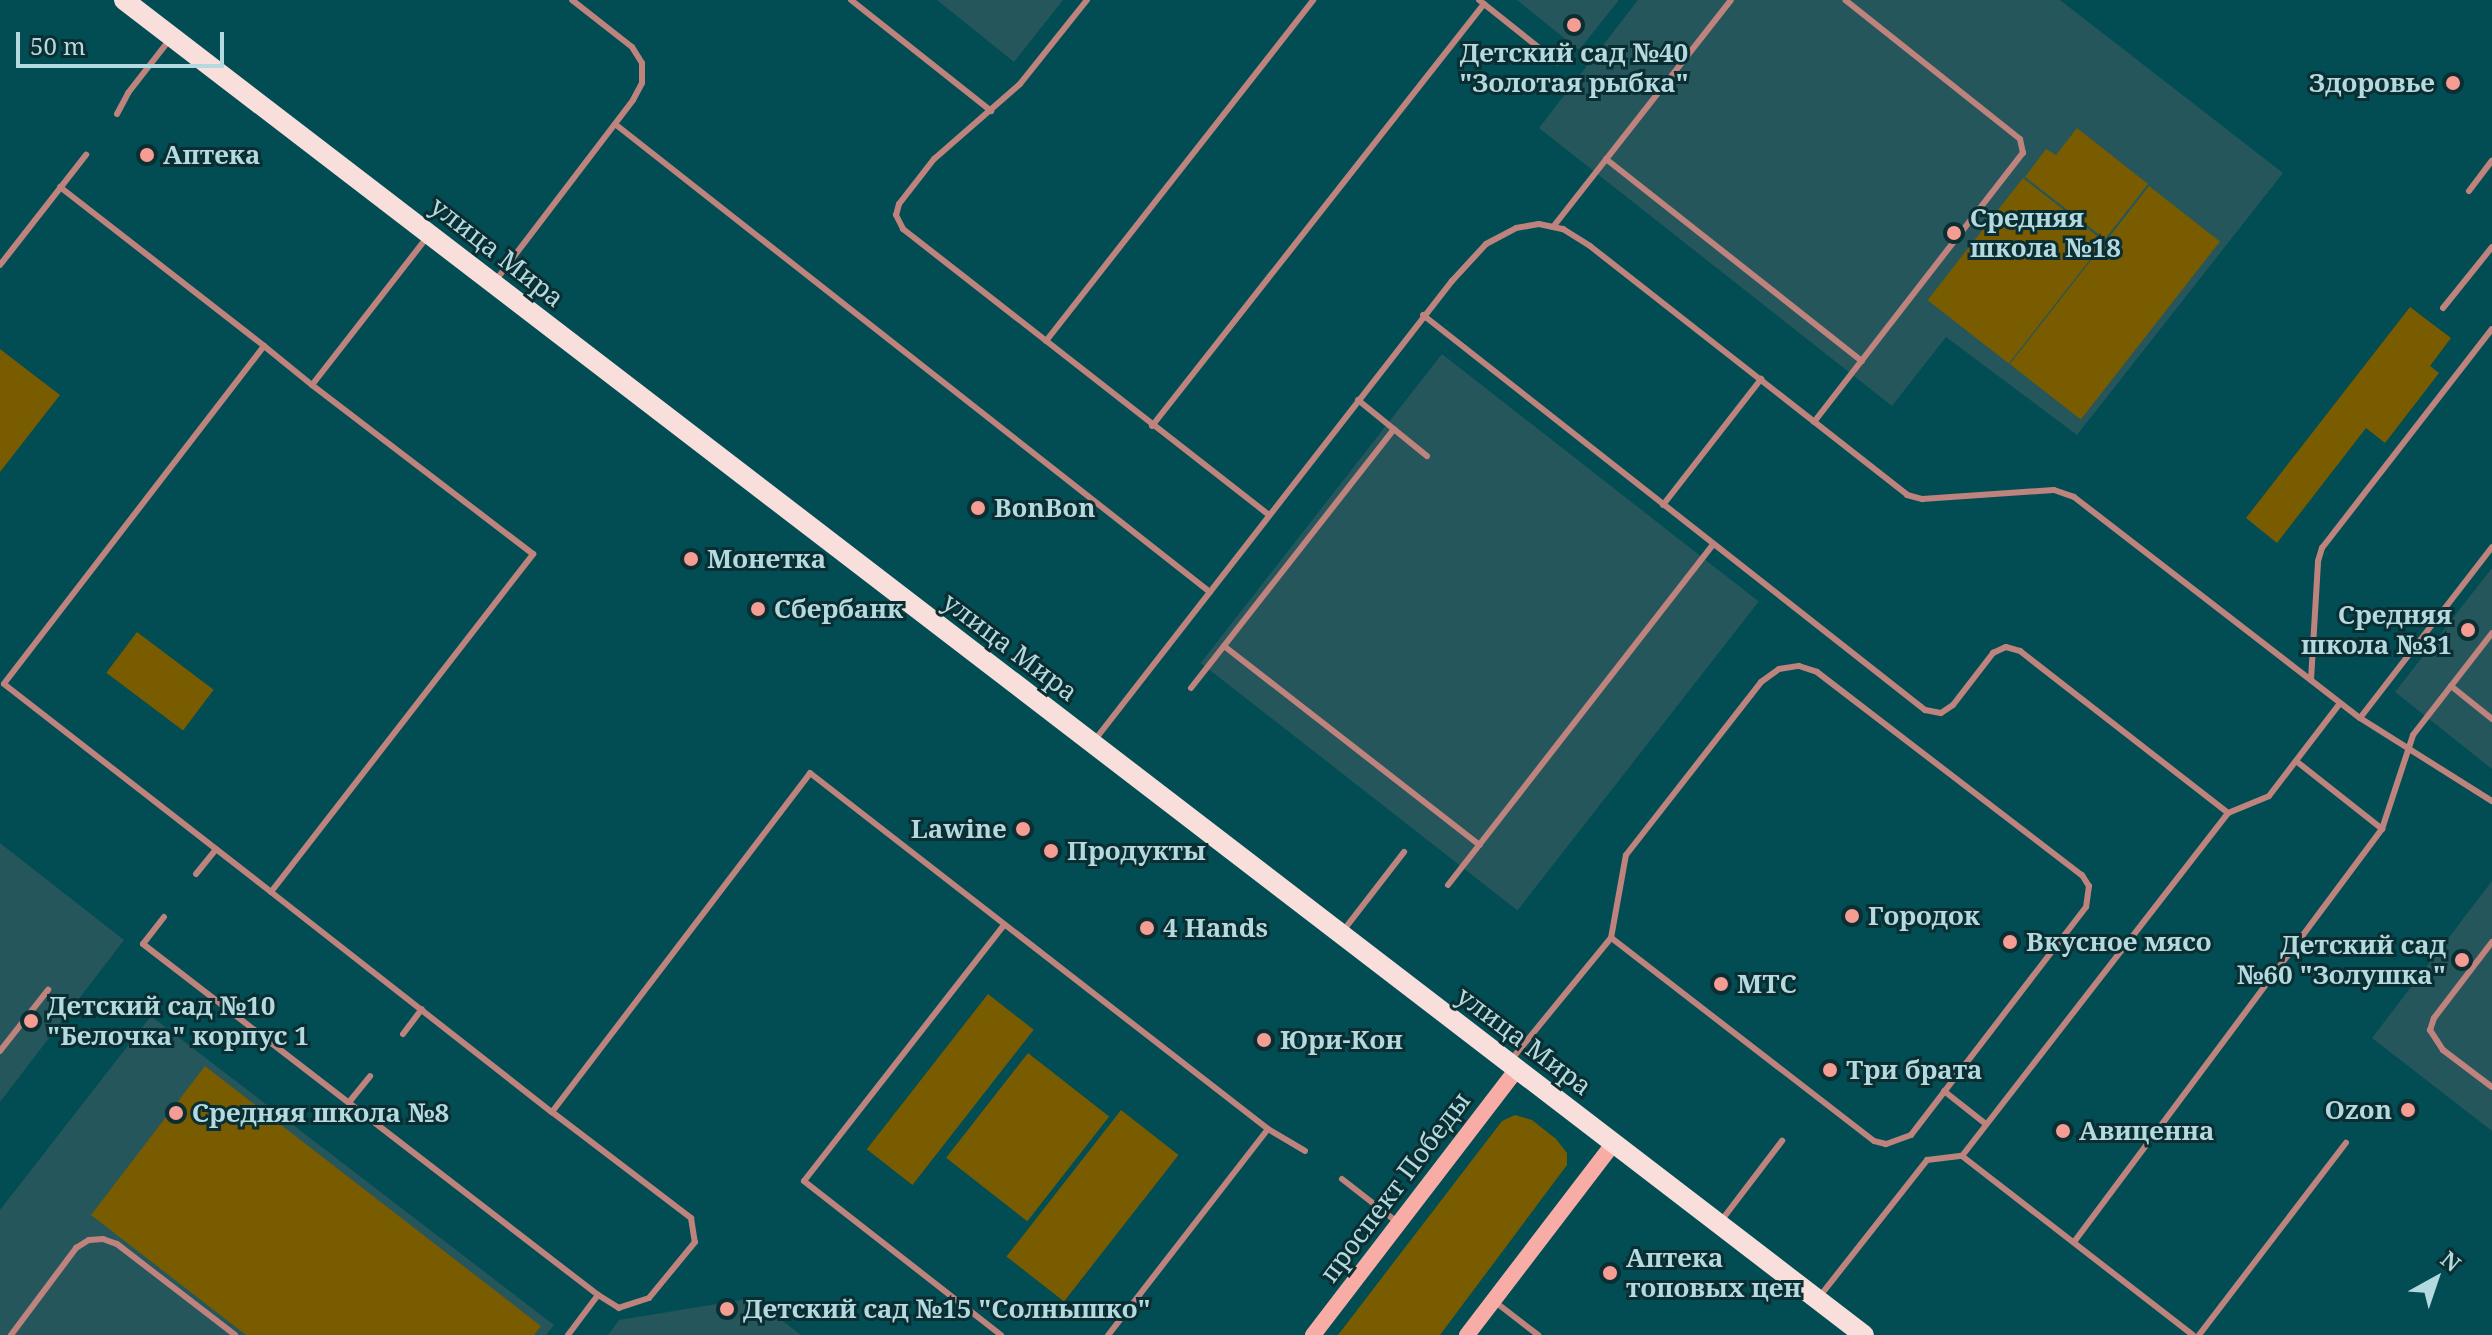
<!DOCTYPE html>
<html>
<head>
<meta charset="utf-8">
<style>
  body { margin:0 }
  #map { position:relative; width:2492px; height:1335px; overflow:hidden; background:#024c53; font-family:"Noto Serif",serif }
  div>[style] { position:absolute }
  .built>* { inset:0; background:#24565c; transform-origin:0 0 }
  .green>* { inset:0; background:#795b00; transform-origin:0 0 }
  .lane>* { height:6px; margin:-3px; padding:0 3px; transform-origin:3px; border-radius:3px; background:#be837d }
  .secondary>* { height:16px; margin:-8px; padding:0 8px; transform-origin:8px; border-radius:8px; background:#f7aca5 }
  .primary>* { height:20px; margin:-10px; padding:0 10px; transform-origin:10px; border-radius:10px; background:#f8dfdc }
  .dots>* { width:22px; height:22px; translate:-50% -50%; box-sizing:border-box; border:4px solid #0b2e32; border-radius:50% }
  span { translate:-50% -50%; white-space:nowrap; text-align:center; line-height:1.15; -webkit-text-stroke:6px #0b2e32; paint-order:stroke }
  .poi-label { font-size:26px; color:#b4d9de; font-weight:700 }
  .right { translate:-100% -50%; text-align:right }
  .left { translate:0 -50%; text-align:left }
  .street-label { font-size:26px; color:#b4d9de }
  .north { position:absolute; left:2396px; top:1239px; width:80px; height:80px; -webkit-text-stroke:6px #0b2e32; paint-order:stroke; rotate:40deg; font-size:22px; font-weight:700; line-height:32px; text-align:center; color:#b4d9de }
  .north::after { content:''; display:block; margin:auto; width:28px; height:36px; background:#b4d9de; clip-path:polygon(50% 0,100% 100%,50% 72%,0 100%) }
  .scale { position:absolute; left:16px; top:32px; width:208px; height:36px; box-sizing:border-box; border:4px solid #b4d9de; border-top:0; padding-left:10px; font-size:24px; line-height:28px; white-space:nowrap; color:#b4d9de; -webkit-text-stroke:6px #0b2e32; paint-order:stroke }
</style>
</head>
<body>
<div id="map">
  <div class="built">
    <i style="clip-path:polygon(937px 0,1063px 0,1014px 62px)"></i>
    <i style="clip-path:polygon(1517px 0,1619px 0,1579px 50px)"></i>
    <i style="clip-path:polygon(1638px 0,2060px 0,2283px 173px,2077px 435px,1946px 337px,1892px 406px,1539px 128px)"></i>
    <i style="left:1442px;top:354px;width:402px;height:392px;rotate:38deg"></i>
    <i style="clip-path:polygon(2492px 568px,2492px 769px,2395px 692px)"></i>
    <i style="clip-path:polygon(0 843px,124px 940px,0 1102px)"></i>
    <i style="clip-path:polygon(2492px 881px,2492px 1131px,2372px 1038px)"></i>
    <i style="clip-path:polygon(151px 1016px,554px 1325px,546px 1335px,0 1335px,0 1210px)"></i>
    <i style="clip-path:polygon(753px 1298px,801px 1335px,608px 1335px,619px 1320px)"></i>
  </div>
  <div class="green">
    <i style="clip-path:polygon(2077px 128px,2148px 184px,2105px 239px,2025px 177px,2046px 149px,2056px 155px)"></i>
    <i style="left:2023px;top:178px;width:103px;height:155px;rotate:38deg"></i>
    <i style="left:2149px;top:186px;width:90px;height:226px;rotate:38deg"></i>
    <i style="clip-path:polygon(2410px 307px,2451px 338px,2430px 366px,2439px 373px,2385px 443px,2366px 428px,2277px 543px,2246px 518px)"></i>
    <i style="clip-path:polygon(0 349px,60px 395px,0 472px)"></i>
    <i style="left:137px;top:632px;width:96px;height:51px;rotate:37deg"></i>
    <i style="left:988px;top:994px;width:58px;height:197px;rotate:38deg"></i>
    <i style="left:1028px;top:1053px;width:103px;height:133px;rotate:38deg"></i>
    <i style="clip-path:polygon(205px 1066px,541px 1326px,534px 1335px,246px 1335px,91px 1215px)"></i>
    <i style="left:1121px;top:1110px;width:73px;height:186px;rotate:38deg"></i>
    <i style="clip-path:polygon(1515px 1115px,1532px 1120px,1556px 1139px,1567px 1153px,1567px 1165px,1440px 1335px,1338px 1335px,1502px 1121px)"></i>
  </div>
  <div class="lane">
    <i style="left:851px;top:0;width:179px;rotate:38.4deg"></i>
    <i style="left:1087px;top:0;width:107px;rotate:128.6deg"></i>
    <i style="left:1020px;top:84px;width:114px;rotate:138.9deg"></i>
    <i style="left:934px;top:159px;width:57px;rotate:127.9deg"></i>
    <i style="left:899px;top:204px;width:11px;rotate:105deg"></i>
    <i style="left:896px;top:215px;width:16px;rotate:63deg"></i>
    <i style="left:903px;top:229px;width:463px;rotate:38deg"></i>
    <i style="left:1479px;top:0;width:100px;rotate:38.5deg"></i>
    <i style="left:117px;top:114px;width:24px;rotate:-62deg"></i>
    <i style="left:128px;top:93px;width:68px;rotate:-52.1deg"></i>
    <i style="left:615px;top:124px;width:757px;rotate:38.19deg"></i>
    <i style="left:1606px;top:159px;width:326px;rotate:38.3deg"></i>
    <i style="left:60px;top:187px;width:259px;rotate:37.9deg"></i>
    <i style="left:2469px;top:191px;width:38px;rotate:-53deg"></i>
    <i style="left:1553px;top:227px;width:288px;rotate:-51.9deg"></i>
    <i style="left:0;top:265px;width:140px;rotate:-52deg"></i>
    <i style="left:496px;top:280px;width:226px;rotate:-52.7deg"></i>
    <i style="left:633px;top:100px;width:19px;rotate:-62deg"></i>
    <i style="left:642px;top:83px;width:20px;rotate:-90deg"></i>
    <i style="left:642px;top:63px;width:19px;rotate:-122deg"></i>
    <i style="left:632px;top:47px;width:76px;rotate:-141.9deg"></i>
    <i style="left:2443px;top:308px;width:78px;rotate:-51.2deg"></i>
    <i style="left:1423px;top:315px;width:639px;rotate:38.2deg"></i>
    <i style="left:1925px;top:710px;width:16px;rotate:11deg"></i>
    <i style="left:1941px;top:713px;width:14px;rotate:-34deg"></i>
    <i style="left:1953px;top:705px;width:66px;rotate:-52.4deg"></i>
    <i style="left:1993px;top:653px;width:14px;rotate:-25deg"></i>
    <i style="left:2006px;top:647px;width:15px;rotate:16deg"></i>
    <i style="left:2020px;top:651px;width:264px;rotate:37.9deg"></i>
    <i style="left:1046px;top:341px;width:433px;rotate:-51.9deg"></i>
    <i style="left:312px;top:385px;width:62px;rotate:-140.9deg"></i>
    <i style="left:264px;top:346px;width:426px;rotate:127.6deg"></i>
    <i style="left:4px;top:684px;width:338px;rotate:37.9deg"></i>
    <i style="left:271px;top:892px;width:428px;rotate:-52.2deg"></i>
    <i style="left:533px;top:554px;width:278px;rotate:-142.6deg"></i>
    <i style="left:312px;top:385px;width:189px;rotate:-52.1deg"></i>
    <i style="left:1358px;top:400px;width:89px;rotate:39.1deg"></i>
    <i style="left:1814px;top:422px;width:341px;rotate:-52.2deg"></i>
    <i style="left:2023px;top:153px;width:14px;rotate:-102deg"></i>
    <i style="left:2020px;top:139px;width:223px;rotate:-141.5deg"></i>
    <i style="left:1152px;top:426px;width:537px;rotate:-51.81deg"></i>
    <i style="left:1663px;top:505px;width:160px;rotate:-52.1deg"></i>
    <i style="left:1224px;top:646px;width:324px;rotate:37.9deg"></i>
    <i style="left:2311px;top:680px;width:119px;rotate:-86.6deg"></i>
    <i style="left:2318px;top:561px;width:14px;rotate:-73deg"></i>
    <i style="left:2322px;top:548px;width:277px;rotate:-52.2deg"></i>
    <i style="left:2451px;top:686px;width:53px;rotate:38.8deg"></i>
    <i style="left:1191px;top:688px;width:329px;rotate:-51.9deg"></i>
    <i style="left:2360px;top:718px;width:216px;rotate:-52.3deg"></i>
    <i style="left:1094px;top:741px;width:583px;rotate:-52.11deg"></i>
    <i style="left:1452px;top:281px;width:50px;rotate:-47.4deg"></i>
    <i style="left:1486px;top:244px;width:34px;rotate:-28deg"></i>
    <i style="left:1516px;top:228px;width:23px;rotate:-10deg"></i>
    <i style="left:1539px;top:224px;width:25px;rotate:12deg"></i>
    <i style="left:1563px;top:229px;width:32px;rotate:32deg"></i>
    <i style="left:1590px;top:246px;width:403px;rotate:38.1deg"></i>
    <i style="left:1907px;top:495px;width:16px;rotate:15deg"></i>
    <i style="left:1922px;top:499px;width:132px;rotate:-3.9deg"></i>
    <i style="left:2054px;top:490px;width:21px;rotate:19deg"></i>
    <i style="left:2074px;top:497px;width:361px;rotate:37.7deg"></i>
    <i style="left:2360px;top:718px;width:156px;rotate:32.2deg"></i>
    <i style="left:2296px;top:761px;width:110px;rotate:38.3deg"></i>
    <i style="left:196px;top:874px;width:32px;rotate:-51deg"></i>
    <i style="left:1448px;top:885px;width:431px;rotate:-52.1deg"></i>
    <i style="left:271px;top:892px;width:357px;rotate:38.1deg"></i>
    <i style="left:552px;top:1112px;width:426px;rotate:-52.7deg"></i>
    <i style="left:810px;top:773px;width:580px;rotate:37.86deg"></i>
    <i style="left:1268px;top:1129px;width:261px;rotate:127.8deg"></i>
    <i style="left:164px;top:917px;width:34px;rotate:128deg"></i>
    <i style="left:143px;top:944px;width:575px;rotate:37.65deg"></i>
    <i style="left:1343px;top:931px;width:100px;rotate:-52.3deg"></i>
    <i style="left:2492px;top:942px;width:96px;rotate:127.3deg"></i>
    <i style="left:2434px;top:1018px;width:13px;rotate:108deg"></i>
    <i style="left:2430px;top:1030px;width:24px;rotate:57deg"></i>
    <i style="left:2443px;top:1050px;width:61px;rotate:37.1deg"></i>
    <i style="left:403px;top:1034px;width:31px;rotate:-53deg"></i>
    <i style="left:0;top:1051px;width:78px;rotate:-51.8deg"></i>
    <i style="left:1511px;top:1060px;width:158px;rotate:-50.7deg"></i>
    <i style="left:1611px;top:938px;width:84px;rotate:-79.8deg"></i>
    <i style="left:1626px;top:855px;width:219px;rotate:-52deg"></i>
    <i style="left:1761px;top:682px;width:22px;rotate:-36deg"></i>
    <i style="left:1779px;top:669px;width:20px;rotate:-9deg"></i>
    <i style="left:1799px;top:666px;width:19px;rotate:18deg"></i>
    <i style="left:1817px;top:672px;width:334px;rotate:37.5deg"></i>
    <i style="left:2082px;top:875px;width:13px;rotate:58deg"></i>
    <i style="left:2089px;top:886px;width:21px;rotate:98deg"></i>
    <i style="left:2086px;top:907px;width:287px;rotate:127.5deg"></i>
    <i style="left:1911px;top:1135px;width:27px;rotate:160deg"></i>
    <i style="left:1886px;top:1144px;width:12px;rotate:-166deg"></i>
    <i style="left:1874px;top:1141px;width:332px;rotate:-142.3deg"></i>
    <i style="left:1944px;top:1091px;width:53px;rotate:38.2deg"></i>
    <i style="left:350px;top:1101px;width:32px;rotate:-51deg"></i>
    <i style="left:552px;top:1112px;width:175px;rotate:37.3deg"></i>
    <i style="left:691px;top:1218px;width:24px;rotate:81deg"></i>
    <i style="left:695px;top:1242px;width:72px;rotate:129.4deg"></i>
    <i style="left:649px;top:1298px;width:32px;rotate:162deg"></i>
    <i style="left:619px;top:1308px;width:25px;rotate:-148deg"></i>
    <i style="left:598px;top:1295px;width:50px;rotate:126.9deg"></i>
    <i style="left:1268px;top:1129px;width:43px;rotate:30.7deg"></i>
    <i style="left:1962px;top:1156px;width:292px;rotate:37.8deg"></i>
    <i style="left:1342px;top:1179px;width:68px;rotate:37.9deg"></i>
    <i style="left:1721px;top:1221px;width:101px;rotate:-52.7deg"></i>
    <i style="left:2074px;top:1242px;width:515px;rotate:-53.29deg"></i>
    <i style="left:2382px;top:829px;width:99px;rotate:-71.7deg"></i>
    <i style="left:2413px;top:735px;width:129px;rotate:-52.2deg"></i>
    <i style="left:1820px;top:1296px;width:173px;rotate:-51.8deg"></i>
    <i style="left:1927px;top:1160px;width:35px;rotate:-7deg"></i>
    <i style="left:1962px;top:1156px;width:434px;rotate:-52.2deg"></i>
    <i style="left:2228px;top:813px;width:44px;rotate:-22.5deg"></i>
    <i style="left:2269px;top:796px;width:117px;rotate:-52.6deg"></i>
    <i style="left:1494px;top:1301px;width:56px;rotate:37.7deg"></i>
    <i style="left:11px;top:1335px;width:109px;rotate:-53.2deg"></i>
    <i style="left:76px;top:1248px;width:15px;rotate:-32deg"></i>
    <i style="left:89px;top:1240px;width:14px;rotate:-4deg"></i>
    <i style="left:103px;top:1239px;width:15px;rotate:20deg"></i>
    <i style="left:117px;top:1244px;width:149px;rotate:37.6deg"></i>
    <i style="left:1001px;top:1335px;width:250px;rotate:-142deg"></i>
    <i style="left:804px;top:1181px;width:325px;rotate:-52deg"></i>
    <i style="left:2199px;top:1335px;width:242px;rotate:-52.6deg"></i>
  </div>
  <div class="secondary">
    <i style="left:1313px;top:1335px;width:335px;rotate:-52.5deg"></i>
    <i style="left:1467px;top:1335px;width:242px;rotate:-52.6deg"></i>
  </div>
  <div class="primary">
    <i style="left:124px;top:0;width:2193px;rotate:37.5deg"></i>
  </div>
  <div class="dots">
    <i style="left:1574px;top:25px;background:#f59c93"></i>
    <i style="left:2453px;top:83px;background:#f59c93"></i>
    <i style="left:147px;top:155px;background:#f59c93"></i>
    <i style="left:1954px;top:233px;background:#f59c93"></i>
    <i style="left:978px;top:508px;background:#f59c93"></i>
    <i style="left:691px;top:559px;background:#f59c93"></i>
    <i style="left:758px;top:609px;background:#f59c93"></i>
    <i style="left:2468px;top:630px;background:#f59c93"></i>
    <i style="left:1023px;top:829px;background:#f59c93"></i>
    <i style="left:1051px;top:851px;background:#f59c93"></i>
    <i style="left:1852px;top:916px;background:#f59c93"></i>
    <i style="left:1147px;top:928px;background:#f59c93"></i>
    <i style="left:2010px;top:942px;background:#f59c93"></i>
    <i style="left:2462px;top:960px;background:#f59c93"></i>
    <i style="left:1721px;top:984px;background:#f59c93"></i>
    <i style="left:31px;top:1021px;background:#f59c93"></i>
    <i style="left:1264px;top:1040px;background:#f59c93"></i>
    <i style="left:1830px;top:1070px;background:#f59c93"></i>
    <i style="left:2408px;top:1110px;background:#f59c93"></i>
    <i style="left:176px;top:1113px;background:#f59c93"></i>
    <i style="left:2063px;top:1131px;background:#f59c93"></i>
    <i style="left:1610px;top:1273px;background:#f59c93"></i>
    <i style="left:727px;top:1309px;background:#f59c93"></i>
  </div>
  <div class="poi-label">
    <span style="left:1574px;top:68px">Детский сад №40<br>"Золотая рыбка"</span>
    <span class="right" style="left:2435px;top:83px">Здоровье</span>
    <span class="left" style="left:163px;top:155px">Аптека</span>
    <span class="left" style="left:1970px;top:233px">Средняя<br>школа №18</span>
    <span class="left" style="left:994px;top:508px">BonBon</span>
    <span class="left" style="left:707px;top:559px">Монетка</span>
    <span class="left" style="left:774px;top:609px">Сбербанк</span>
    <span class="right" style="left:2452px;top:630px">Средняя<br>школа №31</span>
    <span class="right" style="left:1007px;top:829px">Lawine</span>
    <span class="left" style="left:1067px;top:851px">Продукты</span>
    <span class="left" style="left:1868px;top:916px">Городок</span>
    <span class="left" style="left:1163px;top:928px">4 Hands</span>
    <span class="left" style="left:2026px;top:942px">Вкусное мясо</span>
    <span class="right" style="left:2446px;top:960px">Детский сад<br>№60 "Золушка"</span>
    <span class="left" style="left:1737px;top:984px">МТС</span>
    <span class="left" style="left:47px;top:1021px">Детский сад №10<br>"Белочка" корпус 1</span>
    <span class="left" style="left:1280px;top:1040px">Юри-Кон</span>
    <span class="left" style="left:1846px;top:1070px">Три брата</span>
    <span class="right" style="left:2392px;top:1110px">Ozon</span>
    <span class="left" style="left:192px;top:1113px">Средняя школа №8</span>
    <span class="left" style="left:2079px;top:1131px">Авиценна</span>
    <span class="left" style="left:1626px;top:1273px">Аптека<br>топовых цен</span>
    <span class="left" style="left:743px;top:1309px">Детский сад №15 "Солнышко"</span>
  </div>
  <div class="street-label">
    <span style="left:497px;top:252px;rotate:38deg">улица Мира</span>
    <span style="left:1010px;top:647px;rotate:37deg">улица Мира</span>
    <span style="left:1524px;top:1041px;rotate:37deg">улица Мира</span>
    <span style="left:1395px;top:1187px;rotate:-53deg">проспект Победы</span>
  </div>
  <div class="north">N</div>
  <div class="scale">50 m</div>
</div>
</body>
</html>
